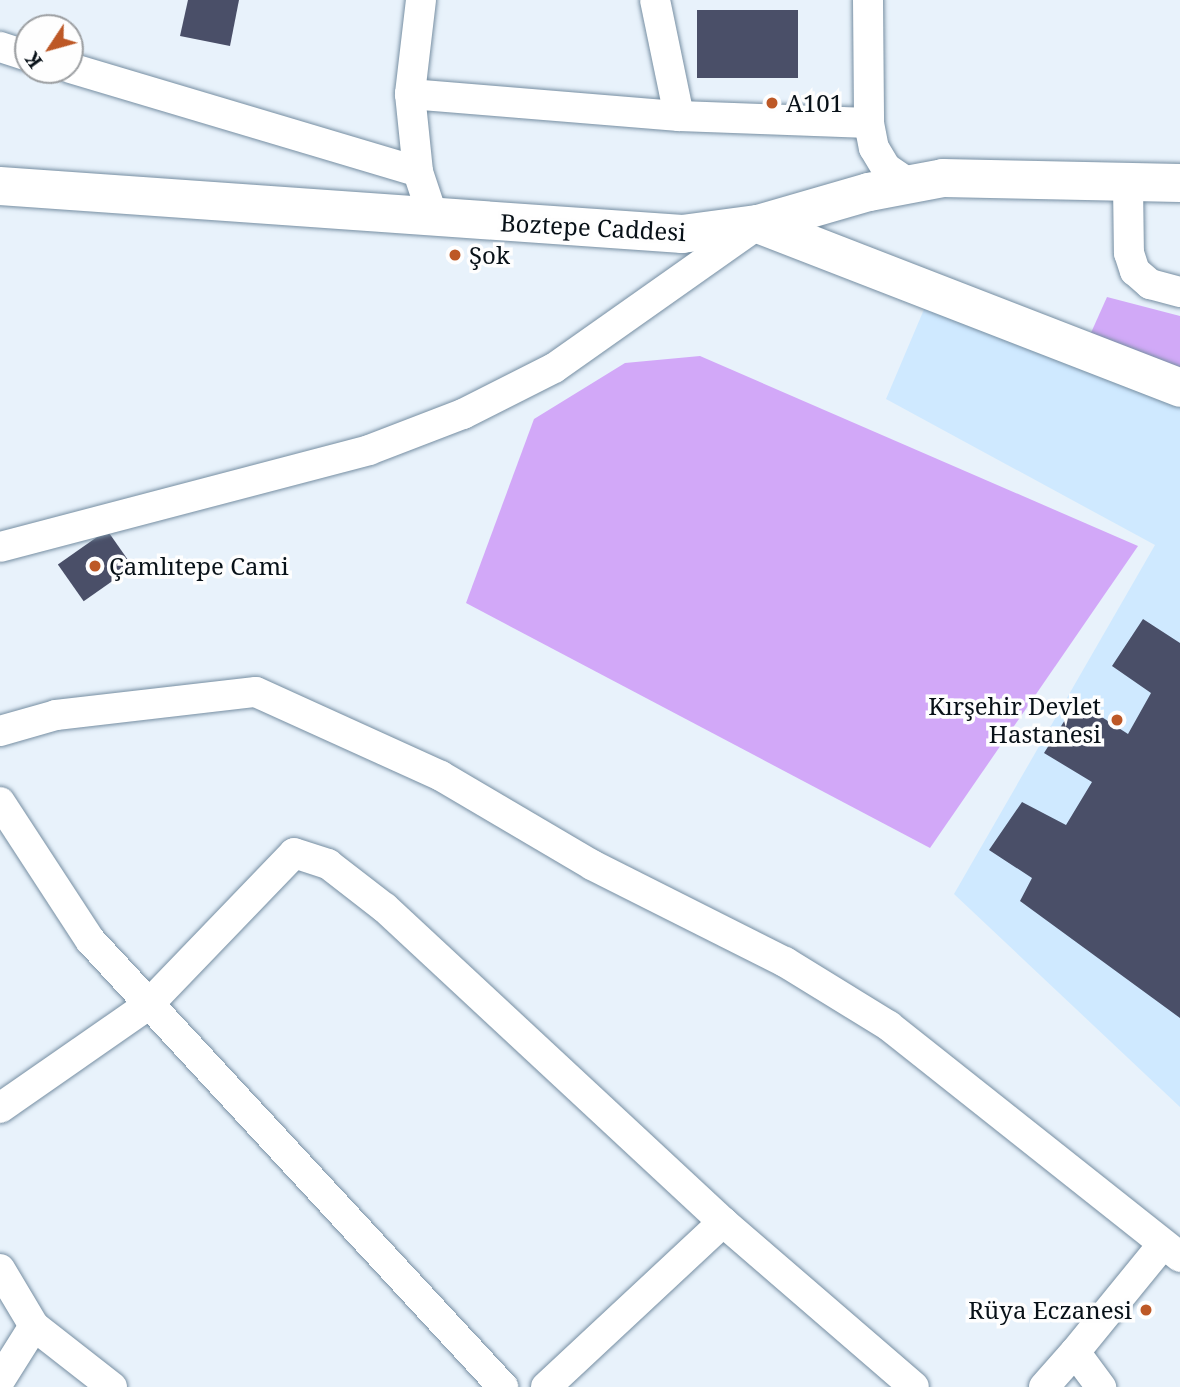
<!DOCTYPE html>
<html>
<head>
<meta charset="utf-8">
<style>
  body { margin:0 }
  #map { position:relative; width:1180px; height:1387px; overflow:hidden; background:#e8f2fb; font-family:"Noto Serif",serif }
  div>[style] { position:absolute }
  .built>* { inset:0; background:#cfe9ff }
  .green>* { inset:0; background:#d1a9f7 }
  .forest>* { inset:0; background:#d2a8f8 }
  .building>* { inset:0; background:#4a4f68; transform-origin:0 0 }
  .roads { filter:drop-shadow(0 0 2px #768ea2) drop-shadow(0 0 2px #768ea2) }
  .minor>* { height:30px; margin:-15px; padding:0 15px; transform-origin:15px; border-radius:15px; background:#fff }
  .major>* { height:38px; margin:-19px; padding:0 19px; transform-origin:19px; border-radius:19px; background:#fff }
  .dots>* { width:19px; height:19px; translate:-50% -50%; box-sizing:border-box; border:4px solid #fefefe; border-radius:50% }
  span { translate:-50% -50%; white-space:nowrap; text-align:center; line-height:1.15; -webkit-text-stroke:7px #fefefe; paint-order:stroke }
  .poi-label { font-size:24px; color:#081118 }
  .left { translate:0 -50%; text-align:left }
  .right { translate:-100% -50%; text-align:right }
  .street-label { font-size:24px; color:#081118 }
  .north { position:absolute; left:14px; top:14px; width:70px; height:70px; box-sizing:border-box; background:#fefefe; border:2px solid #9c9fa2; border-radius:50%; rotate:234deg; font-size:19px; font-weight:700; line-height:28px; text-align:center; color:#081118 }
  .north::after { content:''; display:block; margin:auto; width:24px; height:32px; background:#bd5826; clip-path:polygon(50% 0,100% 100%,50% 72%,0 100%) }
</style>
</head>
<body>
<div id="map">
  <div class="built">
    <i style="clip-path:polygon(925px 307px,1180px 405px,1180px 1107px,954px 894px,1155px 545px,886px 399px)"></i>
  </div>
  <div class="green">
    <i style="clip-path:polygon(1107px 297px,1180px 316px,1180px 369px,1090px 335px)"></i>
  </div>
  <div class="forest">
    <i style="clip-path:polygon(700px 356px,1138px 546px,930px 848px,466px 603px,534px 419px,625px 363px)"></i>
  </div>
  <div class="building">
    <i style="clip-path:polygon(188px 0,239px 0,230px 46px,180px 36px)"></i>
    <i style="left:697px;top:10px;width:101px;height:68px"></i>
    <i style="left:107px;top:530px;width:45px;height:60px;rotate:55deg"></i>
    <i style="clip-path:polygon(1143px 619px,1180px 643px,1180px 1018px,1020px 901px,1032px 878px,989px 850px,1022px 802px,1066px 825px,1092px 782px,1044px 753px,1077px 701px,1128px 734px,1151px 693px,1112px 666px)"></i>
  </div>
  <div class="roads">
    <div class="minor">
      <i style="left:421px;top:0;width:95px;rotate:96.7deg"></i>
      <i style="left:410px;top:94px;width:78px;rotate:84.1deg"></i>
      <i style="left:418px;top:172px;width:47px;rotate:71.6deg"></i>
      <i style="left:655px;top:0;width:118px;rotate:78.3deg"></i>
      <i style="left:868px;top:0;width:123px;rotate:89.5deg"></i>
      <i style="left:869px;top:123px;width:25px;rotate:79deg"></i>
      <i style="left:874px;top:148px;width:23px;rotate:59deg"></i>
      <i style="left:886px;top:168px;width:27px;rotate:34deg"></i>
      <i style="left:0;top:47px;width:29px;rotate:18deg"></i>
      <i style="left:70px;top:68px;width:363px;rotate:16.6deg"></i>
      <i style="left:410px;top:94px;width:270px;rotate:4.7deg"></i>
      <i style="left:679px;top:116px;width:190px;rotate:2.1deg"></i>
      <i style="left:1128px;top:185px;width:68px;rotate:89.2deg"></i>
      <i style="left:1129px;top:253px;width:19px;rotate:72deg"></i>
      <i style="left:1135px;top:271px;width:20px;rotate:41deg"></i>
      <i style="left:1150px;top:284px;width:31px;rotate:15deg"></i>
      <i style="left:0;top:547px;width:382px;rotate:-14.7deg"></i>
      <i style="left:369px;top:450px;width:101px;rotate:-21deg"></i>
      <i style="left:463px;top:414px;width:102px;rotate:-26.8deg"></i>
      <i style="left:554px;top:368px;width:248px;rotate:-35.2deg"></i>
      <i style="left:0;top:731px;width:58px;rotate:-15.9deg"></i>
      <i style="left:56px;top:715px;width:201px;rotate:-6.6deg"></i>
      <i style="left:256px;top:692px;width:203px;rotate:24.4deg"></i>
      <i style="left:441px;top:776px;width:175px;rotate:30.5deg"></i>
      <i style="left:592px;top:865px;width:216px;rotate:26.7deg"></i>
      <i style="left:785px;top:962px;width:122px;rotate:31.6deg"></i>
      <i style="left:889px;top:1026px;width:372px;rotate:38.4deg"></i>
      <i style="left:0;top:802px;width:165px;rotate:56.9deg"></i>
      <i style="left:90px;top:940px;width:609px;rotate:47.26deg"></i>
      <i style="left:0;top:1108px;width:179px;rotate:-34.8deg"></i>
      <i style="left:147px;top:1006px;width:212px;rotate:-46.1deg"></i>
      <i style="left:294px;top:853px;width:36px;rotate:18deg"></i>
      <i style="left:328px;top:864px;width:72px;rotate:37.7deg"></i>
      <i style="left:385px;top:908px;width:461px;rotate:42.9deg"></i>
      <i style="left:0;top:1269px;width:66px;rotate:59.2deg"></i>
      <i style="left:34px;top:1326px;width:99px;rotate:38deg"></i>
      <i style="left:1075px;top:1352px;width:139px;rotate:-50.8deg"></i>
      <i style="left:0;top:1380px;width:64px;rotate:-57.8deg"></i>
      <i style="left:546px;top:1387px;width:242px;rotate:-43deg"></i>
      <i style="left:723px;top:1222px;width:252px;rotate:40.8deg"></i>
      <i style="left:1044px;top:1387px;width:47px;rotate:-48.5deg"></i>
      <i style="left:1075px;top:1352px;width:44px;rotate:53.4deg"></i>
    </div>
    <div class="major">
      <i style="left:0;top:186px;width:684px;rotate:4.03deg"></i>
      <i style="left:682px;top:234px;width:77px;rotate:-7.5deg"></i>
      <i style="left:758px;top:224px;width:116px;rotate:-16.1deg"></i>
      <i style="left:869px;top:192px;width:75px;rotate:-10.7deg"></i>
      <i style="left:943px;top:178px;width:237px;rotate:1.2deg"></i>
      <i style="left:758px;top:224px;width:453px;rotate:21.2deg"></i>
    </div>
  </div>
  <div class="dots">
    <i style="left:772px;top:103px;background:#bd5826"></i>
    <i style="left:455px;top:255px;background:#bd5826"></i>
    <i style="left:95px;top:566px;background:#bd5826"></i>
    <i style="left:1117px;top:720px;background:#bd5826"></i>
    <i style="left:1146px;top:1310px;background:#bd5826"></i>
  </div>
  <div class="poi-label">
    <span class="left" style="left:786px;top:103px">A101</span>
    <span class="left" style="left:469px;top:255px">Şok</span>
    <span class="left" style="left:109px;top:566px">Çamlıtepe Cami</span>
    <span class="right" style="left:1101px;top:720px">Kırşehir Devlet<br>Hastanesi</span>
    <span class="right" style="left:1132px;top:1310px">Rüya Eczanesi</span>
  </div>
  <div class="street-label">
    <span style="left:593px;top:227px;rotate:3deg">Boztepe Caddesi</span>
  </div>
  <div class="north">K</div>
</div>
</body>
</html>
